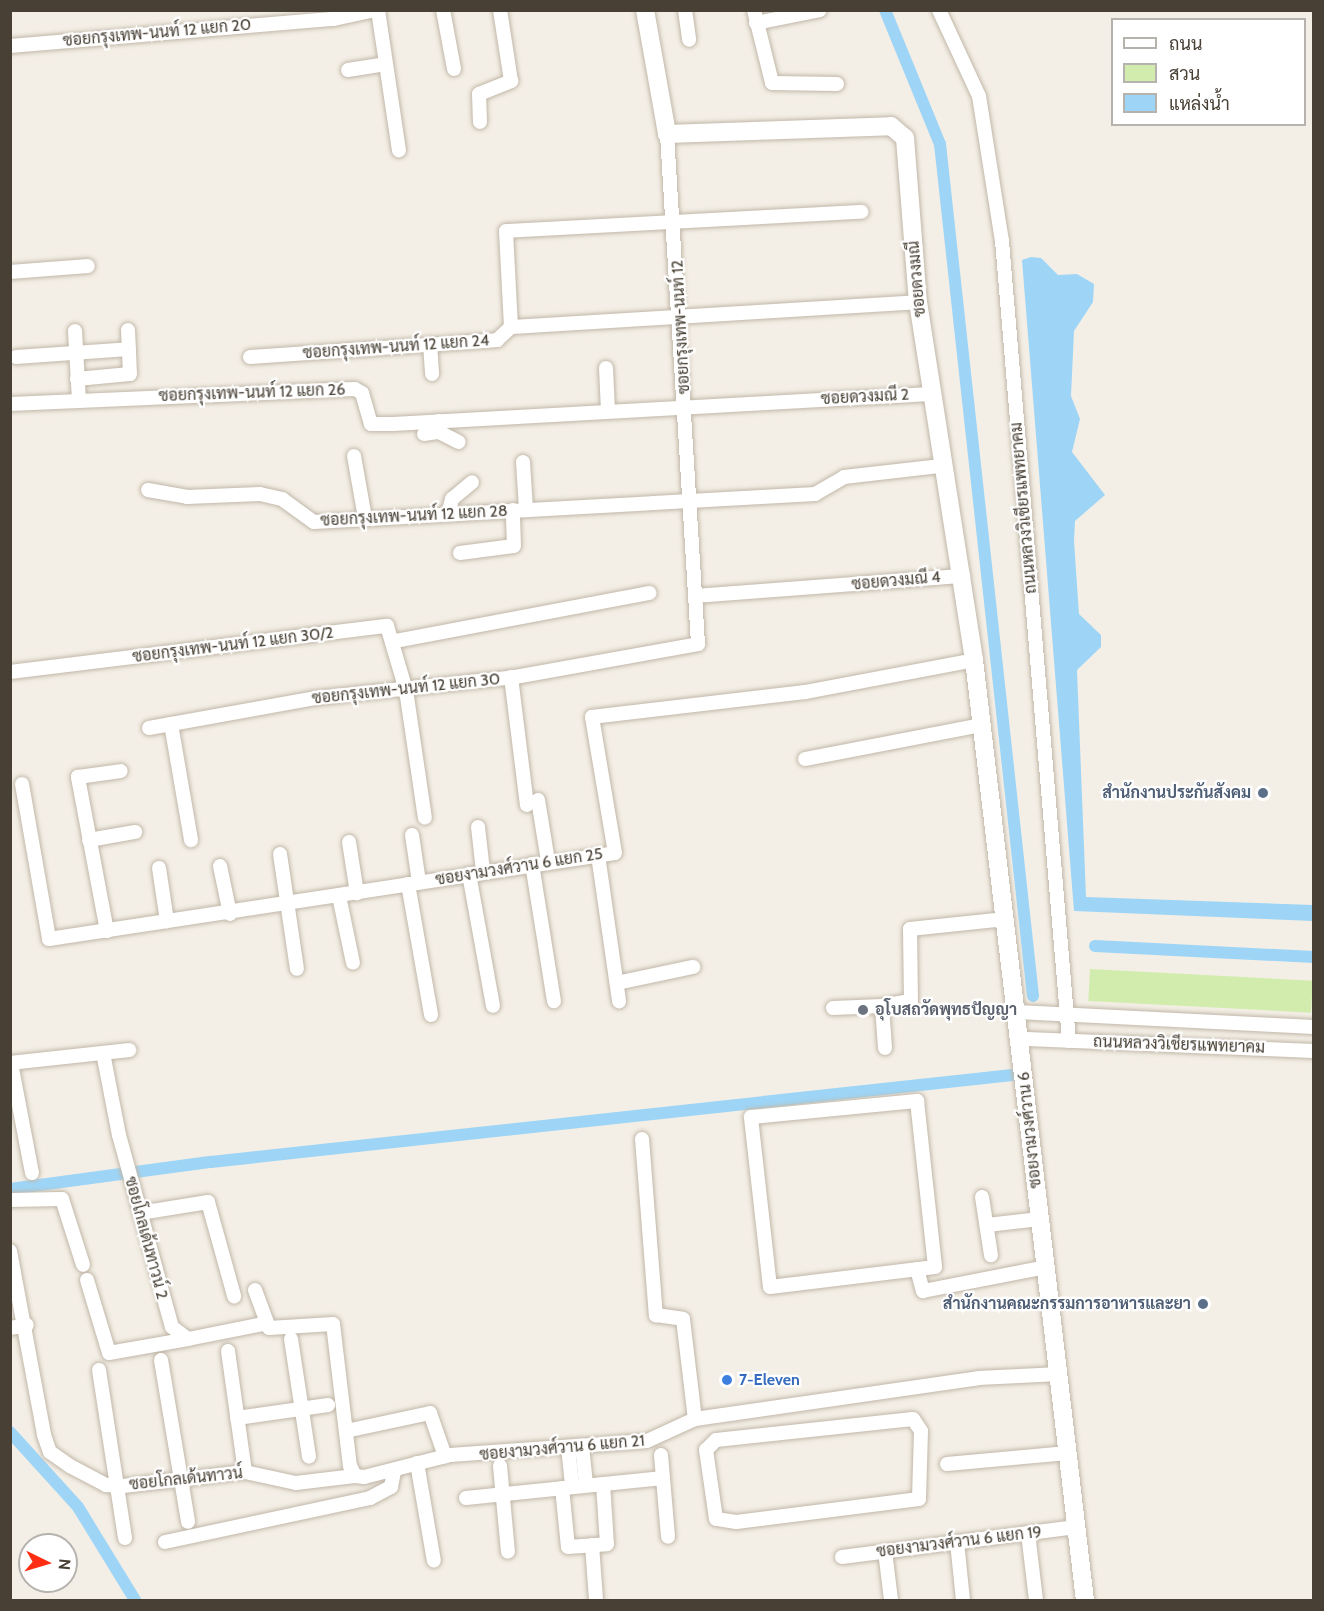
<!DOCTYPE html>
<html>
<head>
<meta charset="utf-8">
<style>
  body { margin:0 }
  #map { position:relative; width:1324px; height:1611px; overflow:hidden; background:#f4efe6; font-family:Cabin,Sarabun,sans-serif }
  div>[style] { position:absolute }
  .green>* { inset:0; background:#d1ecac; transform-origin:0 0 }
  .water>* { inset:0; background:#9ed5f6 }
  .canal>* { height:12px; margin:-6px; padding:0 6px; transform-origin:6px; border-radius:6px; background:#9ed5f6 }
  .roads { filter:drop-shadow(0 0 2px #c1b7a8) drop-shadow(0 0 2px #c1b7a8) }
  .minor>* { height:14px; margin:-7px; padding:0 7px; transform-origin:7px; border-radius:7px; background:#fff }
  .tertiary>* { height:18px; margin:-9px; padding:0 9px; transform-origin:9px; border-radius:9px; background:#fff }
  .dots>* { width:16px; height:16px; translate:-50% -50%; box-sizing:border-box; border:3px solid #fff; border-radius:50% }
  span { translate:-50% -50%; white-space:nowrap; text-align:center; line-height:1.15; -webkit-text-stroke:4.5px #fff; paint-order:stroke }
  .street-label { font-size:16px; color:#484035 }
  .service-label { font-size:16px; color:#4e5e75; font-weight:700 }
  .right { translate:-100% -50%; text-align:right }
  .worship-label { font-size:16px; color:#5b616d; font-weight:700 }
  .left { translate:0 -50%; text-align:left }
  .shop-label { font-size:16px; color:#366cbe; font-weight:700 }
  .frame { position:absolute; inset:0; border:12px solid #484035; pointer-events:none }
  .legend { position:absolute; left:1111px; top:18px; width:195px; height:108px; box-sizing:border-box; background:#fff; border:2px solid #b6b3ae; margin:0; padding:8px 10px; list-style:none; font-size:18px; color:#484035 }
  .legend li { display:flex; align-items:center; gap:12px; height:30px }
  .legend b { width:30px; border:2px solid #b6b3ae }
  .north { position:absolute; left:18px; top:1533px; width:60px; height:60px; box-sizing:border-box; background:#fff; border:2px solid #b6b3ae; border-radius:50%; rotate:95deg; font-size:16px; font-weight:700; line-height:24px; text-align:center; color:#484035 }
  .north::after { content:''; display:block; margin:auto; width:21px; height:27px; background:#ff2e12; clip-path:polygon(50% 0,100% 100%,50% 72%,0 100%) }
</style>
</head>
<body>
<div id="map">
  <div class="green">
    <i style="left:1090px;top:969px;width:223px;height:32px;rotate:3deg"></i>
  </div>
  <div class="water">
    <i style="clip-path:polygon(1031px 257px,1041px 258px,1058px 275px,1077px 274px,1094px 284px,1093px 302px,1074px 331px,1071px 396px,1080px 419px,1072px 452px,1105px 495px,1075px 521px,1074px 541px,1079px 614px,1101px 635px,1101px 647px,1077px 670px,1086px 897px,1313px 905px,1313px 921px,1074px 911px,1022px 260px)"></i>
  </div>
  <div class="canal">
    <i style="left:885px;top:10px;width:145px;rotate:67.7deg"></i>
    <i style="left:940px;top:144px;width:857px;rotate:83.77deg"></i>
    <i style="left:1095px;top:946px;width:219px;rotate:2.9deg"></i>
    <i style="left:10px;top:1189px;width:203px;rotate:-7.7deg"></i>
    <i style="left:211px;top:1162px;width:806px;rotate:-6.2deg"></i>
    <i style="left:10px;top:1432px;width:101px;rotate:47.8deg"></i>
    <i style="left:78px;top:1507px;width:109px;rotate:58.5deg"></i>
  </div>
  <div class="roads">
    <div class="minor">
      <i style="left:378px;top:10px;width:142px;rotate:81.5deg"></i>
      <i style="left:443px;top:10px;width:60px;rotate:79.4deg"></i>
      <i style="left:685px;top:10px;width:30px;rotate:82deg"></i>
      <i style="left:754px;top:10px;width:75px;rotate:76.1deg"></i>
      <i style="left:772px;top:83px;width:65px;rotate:0.9deg"></i>
      <i style="left:939px;top:10px;width:95px;rotate:65.1deg"></i>
      <i style="left:979px;top:96px;width:147px;rotate:81deg"></i>
      <i style="left:1002px;top:241px;width:803px;rotate:85.21deg"></i>
      <i style="left:756px;top:23px;width:65px;rotate:-11.5deg"></i>
      <i style="left:10px;top:46px;width:325px;rotate:-4.8deg"></i>
      <i style="left:334px;top:19px;width:42px;rotate:-12.4deg"></i>
      <i style="left:348px;top:70px;width:38px;rotate:-9deg"></i>
      <i style="left:480px;top:122px;width:28px;rotate:-92deg"></i>
      <i style="left:479px;top:94px;width:35px;rotate:-22deg"></i>
      <i style="left:511px;top:81px;width:72px;rotate:-98.8deg"></i>
      <i style="left:10px;top:272px;width:78px;rotate:-4.4deg"></i>
      <i style="left:511px;top:327px;width:96px;rotate:-93deg"></i>
      <i style="left:506px;top:231px;width:356px;rotate:-3.1deg"></i>
      <i style="left:75px;top:331px;width:70px;rotate:86.7deg"></i>
      <i style="left:430px;top:344px;width:30px;rotate:86deg"></i>
      <i style="left:16px;top:357px;width:113px;rotate:-4deg"></i>
      <i style="left:250px;top:357px;width:248px;rotate:-3.9deg"></i>
      <i style="left:497px;top:340px;width:19px;rotate:-43deg"></i>
      <i style="left:511px;top:327px;width:408px;rotate:-3.5deg"></i>
      <i style="left:606px;top:368px;width:42px;rotate:87.3deg"></i>
      <i style="left:77px;top:379px;width:53px;rotate:-5.4deg"></i>
      <i style="left:130px;top:374px;width:44px;rotate:-92.6deg"></i>
      <i style="left:10px;top:404px;width:345px;rotate:-2.5deg"></i>
      <i style="left:355px;top:389px;width:8px;rotate:30deg"></i>
      <i style="left:362px;top:393px;width:32px;rotate:74deg"></i>
      <i style="left:371px;top:424px;width:22px"></i>
      <i style="left:393px;top:424px;width:538px;rotate:-3.2deg"></i>
      <i style="left:439px;top:432px;width:22px;rotate:27deg"></i>
      <i style="left:424px;top:434px;width:15px;rotate:-8deg"></i>
      <i style="left:439px;top:432px;width:11px;rotate:-90deg"></i>
      <i style="left:354px;top:456px;width:63px;rotate:79.9deg"></i>
      <i style="left:523px;top:462px;width:48px;rotate:86.4deg"></i>
      <i style="left:148px;top:490px;width:40px;rotate:10deg"></i>
      <i style="left:187px;top:497px;width:73px;rotate:-2.4deg"></i>
      <i style="left:260px;top:494px;width:23px;rotate:13deg"></i>
      <i style="left:282px;top:499px;width:39px;rotate:36deg"></i>
      <i style="left:314px;top:522px;width:502px;rotate:-3.2deg"></i>
      <i style="left:815px;top:494px;width:34px;rotate:-30deg"></i>
      <i style="left:844px;top:477px;width:98px;rotate:-6.5deg"></i>
      <i style="left:448px;top:514px;width:16px;rotate:-75deg"></i>
      <i style="left:452px;top:499px;width:26px;rotate:-40deg"></i>
      <i style="left:460px;top:553px;width:54px;rotate:-7.4deg"></i>
      <i style="left:514px;top:546px;width:36px;rotate:-92deg"></i>
      <i style="left:695px;top:596px;width:269px;rotate:-4.3deg"></i>
      <i style="left:395px;top:641px;width:259px;rotate:-10.7deg"></i>
      <i style="left:10px;top:672px;width:380px;rotate:-7deg"></i>
      <i style="left:387px;top:626px;width:67px;rotate:73.5deg"></i>
      <i style="left:406px;top:690px;width:129px;rotate:81.6deg"></i>
      <i style="left:511px;top:677px;width:129px;rotate:82.9deg"></i>
      <i style="left:171px;top:724px;width:118px;rotate:80.2deg"></i>
      <i style="left:149px;top:728px;width:170px;rotate:-10.2deg"></i>
      <i style="left:316px;top:698px;width:200px;rotate:-6deg"></i>
      <i style="left:515px;top:677px;width:186px;rotate:-10.2deg"></i>
      <i style="left:698px;top:644px;width:511px;rotate:-93.48deg"></i>
      <i style="left:805px;top:759px;width:180px;rotate:-10.9deg"></i>
      <i style="left:22px;top:784px;width:157px;rotate:80.1deg"></i>
      <i style="left:49px;top:939px;width:572px;rotate:-8.64deg"></i>
      <i style="left:615px;top:853px;width:138px;rotate:-99.6deg"></i>
      <i style="left:592px;top:717px;width:214px;rotate:-6.7deg"></i>
      <i style="left:805px;top:692px;width:172px;rotate:-10.7deg"></i>
      <i style="left:538px;top:800px;width:62px;rotate:80.7deg"></i>
      <i style="left:478px;top:827px;width:44px;rotate:83.5deg"></i>
      <i style="left:412px;top:835px;width:48px;rotate:81.5deg"></i>
      <i style="left:89px;top:840px;width:47px;rotate:-9.9deg"></i>
      <i style="left:349px;top:842px;width:52px;rotate:81.1deg"></i>
      <i style="left:280px;top:854px;width:116px;rotate:81.6deg"></i>
      <i style="left:598px;top:855px;width:148px;rotate:81.8deg"></i>
      <i style="left:532px;top:864px;width:139px;rotate:80.9deg"></i>
      <i style="left:220px;top:866px;width:49px;rotate:78.2deg"></i>
      <i style="left:159px;top:868px;width:54px;rotate:81.4deg"></i>
      <i style="left:469px;top:874px;width:134px;rotate:79.7deg"></i>
      <i style="left:408px;top:884px;width:133px;rotate:80deg"></i>
      <i style="left:339px;top:896px;width:68px;rotate:78.2deg"></i>
      <i style="left:107px;top:931px;width:157px;rotate:-100.7deg"></i>
      <i style="left:78px;top:777px;width:43px;rotate:-7.9deg"></i>
      <i style="left:617px;top:983px;width:78px;rotate:-11.9deg"></i>
      <i style="left:833px;top:1008px;width:49px;rotate:-2.3deg"></i>
      <i style="left:1017px;top:1012px;width:297px;rotate:2.9deg"></i>
      <i style="left:1027px;top:1039px;width:287px;rotate:2.4deg"></i>
      <i style="left:885px;top:1048px;width:42px;rotate:-94.1deg"></i>
      <i style="left:882px;top:1006px;width:29px;rotate:-10deg"></i>
      <i style="left:911px;top:1001px;width:72px;rotate:-90.8deg"></i>
      <i style="left:910px;top:929px;width:96px;rotate:-6deg"></i>
      <i style="left:103px;top:1053px;width:84px;rotate:79deg"></i>
      <i style="left:119px;top:1135px;width:199px;rotate:74.6deg"></i>
      <i style="left:172px;top:1327px;width:20px;rotate:37deg"></i>
      <i style="left:188px;top:1339px;width:76px;rotate:-11.3deg"></i>
      <i style="left:10px;top:1063px;width:120px;rotate:-6.2deg"></i>
      <i style="left:11px;top:1063px;width:112px;rotate:79.2deg"></i>
      <i style="left:917px;top:1101px;width:167px;rotate:83.8deg"></i>
      <i style="left:935px;top:1267px;width:166px;rotate:173.1deg"></i>
      <i style="left:770px;top:1287px;width:171px;rotate:-96.4deg"></i>
      <i style="left:751px;top:1117px;width:167px;rotate:-5.5deg"></i>
      <i style="left:642px;top:1139px;width:177px;rotate:85.5deg"></i>
      <i style="left:656px;top:1315px;width:27px;rotate:8deg"></i>
      <i style="left:683px;top:1319px;width:101px;rotate:83.2deg"></i>
      <i style="left:982px;top:1197px;width:59px;rotate:81.2deg"></i>
      <i style="left:10px;top:1200px;width:52px;rotate:-1.1deg"></i>
      <i style="left:62px;top:1199px;width:69px;rotate:72.3deg"></i>
      <i style="left:140px;top:1213px;width:69px;rotate:-9.2deg"></i>
      <i style="left:208px;top:1202px;width:98px;rotate:74.5deg"></i>
      <i style="left:987px;top:1225px;width:53px;rotate:-6.5deg"></i>
      <i style="left:10px;top:1251px;width:187px;rotate:79.5deg"></i>
      <i style="left:44px;top:1435px;width:18px;rotate:71deg"></i>
      <i style="left:50px;top:1452px;width:24px;rotate:35deg"></i>
      <i style="left:70px;top:1466px;width:41px;rotate:27.8deg"></i>
      <i style="left:106px;top:1485px;width:17px;rotate:3deg"></i>
      <i style="left:123px;top:1486px;width:123px;rotate:-6.5deg"></i>
      <i style="left:245px;top:1472px;width:52px;rotate:12.2deg"></i>
      <i style="left:296px;top:1483px;width:59px;rotate:-6.8deg"></i>
      <i style="left:917px;top:1269px;width:23px;rotate:75deg"></i>
      <i style="left:923px;top:1291px;width:125px;rotate:-11deg"></i>
      <i style="left:87px;top:1280px;width:76px;rotate:73.2deg"></i>
      <i style="left:109px;top:1353px;width:80px;rotate:-10deg"></i>
      <i style="left:255px;top:1290px;width:40px;rotate:69.8deg"></i>
      <i style="left:269px;top:1328px;width:64px;rotate:-3.6deg"></i>
      <i style="left:333px;top:1324px;width:143px;rotate:83.2deg"></i>
      <i style="left:350px;top:1466px;width:11px;rotate:63deg"></i>
      <i style="left:355px;top:1476px;width:9px;rotate:6deg"></i>
      <i style="left:364px;top:1477px;width:89px;rotate:-14.3deg"></i>
      <i style="left:450px;top:1455px;width:197px;rotate:-4.1deg"></i>
      <i style="left:647px;top:1441px;width:53px;rotate:-24.6deg"></i>
      <i style="left:695px;top:1419px;width:286px;rotate:-8.2deg"></i>
      <i style="left:978px;top:1378px;width:82px;rotate:-2.8deg"></i>
      <i style="left:10px;top:1328px;width:17px;rotate:-10deg"></i>
      <i style="left:291px;top:1339px;width:119px;rotate:81.3deg"></i>
      <i style="left:228px;top:1351px;width:122px;rotate:82deg"></i>
      <i style="left:161px;top:1360px;width:164px;rotate:80.5deg"></i>
      <i style="left:99px;top:1370px;width:170px;rotate:81.2deg"></i>
      <i style="left:237px;top:1418px;width:92px;rotate:-8.1deg"></i>
      <i style="left:913px;top:1419px;width:14px;rotate:56deg"></i>
      <i style="left:921px;top:1431px;width:68px;rotate:91.7deg"></i>
      <i style="left:919px;top:1499px;width:184px;rotate:172.8deg"></i>
      <i style="left:736px;top:1522px;width:20px;rotate:-171deg"></i>
      <i style="left:716px;top:1519px;width:70px;rotate:-98.2deg"></i>
      <i style="left:706px;top:1450px;width:14px;rotate:-45deg"></i>
      <i style="left:716px;top:1440px;width:198px;rotate:-6.1deg"></i>
      <i style="left:346px;top:1431px;width:86px;rotate:-12.1deg"></i>
      <i style="left:430px;top:1413px;width:46px;rotate:70.8deg"></i>
      <i style="left:582px;top:1446px;width:39px;rotate:84deg"></i>
      <i style="left:568px;top:1447px;width:39px;rotate:84deg"></i>
      <i style="left:661px;top:1455px;width:82px;rotate:85.1deg"></i>
      <i style="left:417px;top:1463px;width:99px;rotate:80.2deg"></i>
      <i style="left:947px;top:1464px;width:121px;rotate:-5.2deg"></i>
      <i style="left:500px;top:1466px;width:86px;rotate:84.7deg"></i>
      <i style="left:562px;top:1488px;width:59px;rotate:84.2deg"></i>
      <i style="left:568px;top:1547px;width:39px;rotate:-4deg"></i>
      <i style="left:607px;top:1544px;width:60px;rotate:-93.8deg"></i>
      <i style="left:466px;top:1498px;width:198px;rotate:-5.8deg"></i>
      <i style="left:1028px;top:1533px;width:67px;rotate:83.2deg"></i>
      <i style="left:165px;top:1542px;width:210px;rotate:-12.1deg"></i>
      <i style="left:370px;top:1498px;width:24px;rotate:-28deg"></i>
      <i style="left:391px;top:1487px;width:16px;rotate:-79deg"></i>
      <i style="left:957px;top:1542px;width:58px;rotate:84.1deg"></i>
      <i style="left:592px;top:1545px;width:55px;rotate:85.8deg"></i>
      <i style="left:885px;top:1551px;width:49px;rotate:83deg"></i>
      <i style="left:842px;top:1557px;width:236px;rotate:-7.3deg"></i>
    </div>
    <div class="tertiary">
      <i style="left:645px;top:10px;width:126px;rotate:79.9deg"></i>
      <i style="left:667px;top:134px;width:224px;rotate:-2deg"></i>
      <i style="left:891px;top:126px;width:18px;rotate:41deg"></i>
      <i style="left:905px;top:138px;width:165px;rotate:85.5deg"></i>
      <i style="left:918px;top:302px;width:362px;rotate:81.1deg"></i>
      <i style="left:974px;top:660px;width:947px;rotate:83.27deg"></i>
    </div>
  </div>
  <div class="dots">
    <i style="left:1263px;top:793px;background:#5c6f8a"></i>
    <i style="left:863px;top:1010px;background:#6b7280"></i>
    <i style="left:1203px;top:1304px;background:#5c6f8a"></i>
    <i style="left:727px;top:1380px;background:#3f7fe0"></i>
  </div>
  <div class="street-label">
    <span style="left:157px;top:33px;rotate:-5deg">ซอยกรุงเทพ-นนท์ 12 แยก 20</span>
    <span style="left:917px;top:279px;rotate:-95deg">ซอยดวงมณี</span>
    <span style="left:681px;top:327px;rotate:-93deg">ซอยกรุงเทพ-นนท์ 12</span>
    <span style="left:396px;top:347px;rotate:-4deg">ซอยกรุงเทพ-นนท์ 12 แยก 24</span>
    <span style="left:252px;top:393px;rotate:-2deg">ซอยกรุงเทพ-นนท์ 12 แยก 26</span>
    <span style="left:865px;top:397px;rotate:-3deg">ซอยดวงมณี 2</span>
    <span style="left:1024px;top:508px;rotate:-95deg">ถนนหลวงวิเชียรแพทยาคม</span>
    <span style="left:414px;top:516px;rotate:-3deg">ซอยกรุงเทพ-นนท์ 12 แยก 28</span>
    <span style="left:896px;top:581px;rotate:-5deg">ซอยดวงมณี 4</span>
    <span style="left:233px;top:645px;rotate:-7deg">ซอยกรุงเทพ-นนท์ 12 แยก 30/2</span>
    <span style="left:406px;top:689px;rotate:-6deg">ซอยกรุงเทพ-นนท์ 12 แยก 30</span>
    <span style="left:519px;top:867px;rotate:-9deg">ซอยงามวงศ์วาน 6 แยก 25</span>
    <span style="left:1179px;top:1045px;rotate:2deg">ถนนหลวงวิเชียรแพทยาคม</span>
    <span style="left:1030px;top:1130px;rotate:-96deg">ซอยงามวงศ์วาน 6</span>
    <span style="left:146px;top:1238px;rotate:75deg">ซอยโกลเด้นทาวน์ 2</span>
    <span style="left:562px;top:1448px;rotate:-5deg">ซอยงามวงศ์วาน 6 แยก 21</span>
    <span style="left:186px;top:1479px;rotate:-6deg">ซอยโกลเด้นทาวน์</span>
    <span style="left:959px;top:1542px;rotate:-7deg">ซอยงามวงศ์วาน 6 แยก 19</span>
  </div>
  <div class="service-label">
    <span class="right" style="left:1251px;top:793px">สำนักงานประกันสังคม</span>
    <span class="right" style="left:1191px;top:1304px">สำนักงานคณะกรรมการอาหารและยา</span>
  </div>
  <div class="worship-label">
    <span class="left" style="left:875px;top:1010px">อุโบสถวัดพุทธปัญญา</span>
  </div>
  <div class="shop-label">
    <span class="left" style="left:739px;top:1380px">7-Eleven</span>
  </div>
  <div class="frame"></div>
  <ul class="legend">
  <li><b style="height:8px;background:#fff"></b>ถนน</li>
  <li><b style="height:16px;background:#d1ecac"></b>สวน</li>
  <li><b style="height:16px;background:#9ed5f6"></b>แหล่งน้ำ</li>
  </ul>
  <div class="north">N</div>
</div>
</body>
</html>
